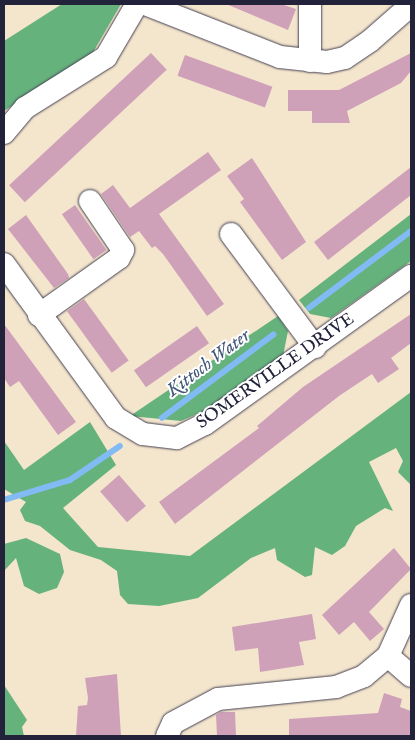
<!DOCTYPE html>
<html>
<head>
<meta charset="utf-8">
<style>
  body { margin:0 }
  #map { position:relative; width:415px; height:740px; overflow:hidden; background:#f4e5cd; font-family:"IM FELL English",serif }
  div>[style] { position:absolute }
  .forest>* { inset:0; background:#65b27d }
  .stream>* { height:5.5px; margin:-2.75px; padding:0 2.75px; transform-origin:2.75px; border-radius:2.75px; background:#82bbf3 }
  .building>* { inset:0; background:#cfa1b9; transform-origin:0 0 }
  .roads { filter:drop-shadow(0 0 1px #423f51) drop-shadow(0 0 1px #423f51) }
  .minor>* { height:22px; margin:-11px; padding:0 11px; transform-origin:11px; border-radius:11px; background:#fff }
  span { translate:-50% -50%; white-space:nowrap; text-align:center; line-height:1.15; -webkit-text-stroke:4px #fff; paint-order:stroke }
  .street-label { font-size:18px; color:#22223b }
  .water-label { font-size:19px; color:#44587b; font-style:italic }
  .frame { position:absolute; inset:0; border:5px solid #22223b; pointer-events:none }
</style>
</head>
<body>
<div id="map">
  <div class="forest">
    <i style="clip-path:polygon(62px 4px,121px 4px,92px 54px,4px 111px,4px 41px)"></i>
    <i style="clip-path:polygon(411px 214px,411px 261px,331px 318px,310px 314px,299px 300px)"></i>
    <i style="clip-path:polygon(278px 316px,288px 331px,283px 356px,204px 411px,181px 421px,130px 416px)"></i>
    <i style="clip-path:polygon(411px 392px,411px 485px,398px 472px,403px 461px,396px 448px,369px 462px,393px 511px,385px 508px,356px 526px,345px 546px,332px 555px,315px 547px,312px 575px,305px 577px,277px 560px,275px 548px,251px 558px,198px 598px,159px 606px,128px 604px,120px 595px,117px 571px,101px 560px,70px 550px,40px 526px,25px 521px,20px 510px,26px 502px,4px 489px,4px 441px,24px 470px,90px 422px,116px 465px,63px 508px,98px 547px,190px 556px)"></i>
    <i style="clip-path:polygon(26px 538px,60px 554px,64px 572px,57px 588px,39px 594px,24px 586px,16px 558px,4px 571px,4px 544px)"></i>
    <i style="clip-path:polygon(4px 685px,27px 720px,22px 727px,24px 736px,4px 736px)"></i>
  </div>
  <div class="stream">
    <i style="left:309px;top:308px;width:128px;rotate:-37deg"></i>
    <i style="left:162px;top:418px;width:139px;rotate:-36.8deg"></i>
    <i style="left:4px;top:500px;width:69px;rotate:-16.9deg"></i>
    <i style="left:70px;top:480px;width:60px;rotate:-34.2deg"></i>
  </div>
  <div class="building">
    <i style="clip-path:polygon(226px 4px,281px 4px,296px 9px,288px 30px)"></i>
    <i style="left:151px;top:53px;width:23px;height:194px;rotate:47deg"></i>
    <i style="clip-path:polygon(411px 53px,411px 71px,401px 83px,347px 111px,350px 123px,312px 123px,312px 111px,288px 111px,288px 90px,339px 90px)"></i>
    <i style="left:185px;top:55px;width:93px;height:22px;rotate:20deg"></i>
    <i style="clip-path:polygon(208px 152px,221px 170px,159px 214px,224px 304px,207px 316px,163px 254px,155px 246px,152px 248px,139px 231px,130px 237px,101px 194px,113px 185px,130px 208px)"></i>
    <i style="clip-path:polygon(252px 158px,306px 242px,282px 260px,240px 202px,244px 199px,227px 176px)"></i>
    <i style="clip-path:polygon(411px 167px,411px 195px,328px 260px,314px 242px)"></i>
    <i style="left:75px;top:205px;width:55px;height:16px;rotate:55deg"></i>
    <i style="clip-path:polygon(26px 215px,68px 274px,69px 278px,54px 288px,8px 229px)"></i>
    <i style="left:84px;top:299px;width:76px;height:21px;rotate:54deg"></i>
    <i style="clip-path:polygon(411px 314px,411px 343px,391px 358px,399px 369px,378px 383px,372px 374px,339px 396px,175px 524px,159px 502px,259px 428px,257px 426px,303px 387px)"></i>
    <i style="clip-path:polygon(4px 324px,76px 422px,58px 435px,19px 381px,10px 387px,4px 378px)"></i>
    <i style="left:197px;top:326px;width:21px;height:77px;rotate:55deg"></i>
    <i style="left:119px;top:475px;width:41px;height:25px;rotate:49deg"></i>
    <i style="clip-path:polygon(394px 548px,411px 569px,369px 612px,384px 629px,370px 641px,354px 622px,339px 635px,322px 615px)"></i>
    <i style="clip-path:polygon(312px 614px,316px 639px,299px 642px,304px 665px,260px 672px,258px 648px,235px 651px,232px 627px)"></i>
    <i style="clip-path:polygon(117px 674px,121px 736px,76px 736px,78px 706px,87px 705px,88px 698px,85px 678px)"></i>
    <i style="clip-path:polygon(384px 693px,402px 699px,400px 707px,411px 711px,411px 736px,289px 736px,289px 719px,378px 713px)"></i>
    <i style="clip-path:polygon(221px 712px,235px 712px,236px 736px,217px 736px,216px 715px)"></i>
  </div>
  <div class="roads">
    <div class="minor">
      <i style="left:145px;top:4px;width:145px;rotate:21.4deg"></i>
      <i style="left:280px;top:57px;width:47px;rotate:6.1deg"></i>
      <i style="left:327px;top:62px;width:18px;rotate:-13deg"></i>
      <i style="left:345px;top:58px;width:30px;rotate:-34deg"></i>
      <i style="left:370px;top:41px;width:55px;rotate:-41.3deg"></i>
      <i style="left:310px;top:61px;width:57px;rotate:-90deg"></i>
      <i style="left:4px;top:133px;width:33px;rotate:-50deg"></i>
      <i style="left:25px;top:108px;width:96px;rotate:-32.2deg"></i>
      <i style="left:106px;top:57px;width:61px;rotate:-59.7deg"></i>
      <i style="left:231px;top:234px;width:141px;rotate:53.4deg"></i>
      <i style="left:4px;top:264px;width:190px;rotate:54deg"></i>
      <i style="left:116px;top:418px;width:31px;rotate:31deg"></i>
      <i style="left:143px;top:434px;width:34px;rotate:7deg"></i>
      <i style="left:177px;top:438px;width:31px;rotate:-27deg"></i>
      <i style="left:205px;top:424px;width:254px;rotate:-35.7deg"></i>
      <i style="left:39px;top:315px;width:98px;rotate:-35.5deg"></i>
      <i style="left:119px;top:258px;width:9px;rotate:-63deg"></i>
      <i style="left:123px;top:250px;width:59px;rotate:-124deg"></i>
      <i style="left:388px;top:656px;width:30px;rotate:41deg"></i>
      <i style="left:167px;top:736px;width:14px;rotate:-65deg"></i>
      <i style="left:173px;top:723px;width:51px;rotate:-28.1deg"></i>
      <i style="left:218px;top:699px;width:119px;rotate:-5.8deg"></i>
      <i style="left:336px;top:687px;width:30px;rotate:-21deg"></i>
      <i style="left:364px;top:676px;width:31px;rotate:-40deg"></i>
      <i style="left:388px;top:656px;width:56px;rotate:-65.7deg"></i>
    </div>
  </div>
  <div class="street-label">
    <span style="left:276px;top:372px;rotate:-35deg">SOMERVILLE DRIVE</span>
  </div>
  <div class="water-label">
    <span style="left:209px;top:364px;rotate:-37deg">Kittoch Water</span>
  </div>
  <div class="frame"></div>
</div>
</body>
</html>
